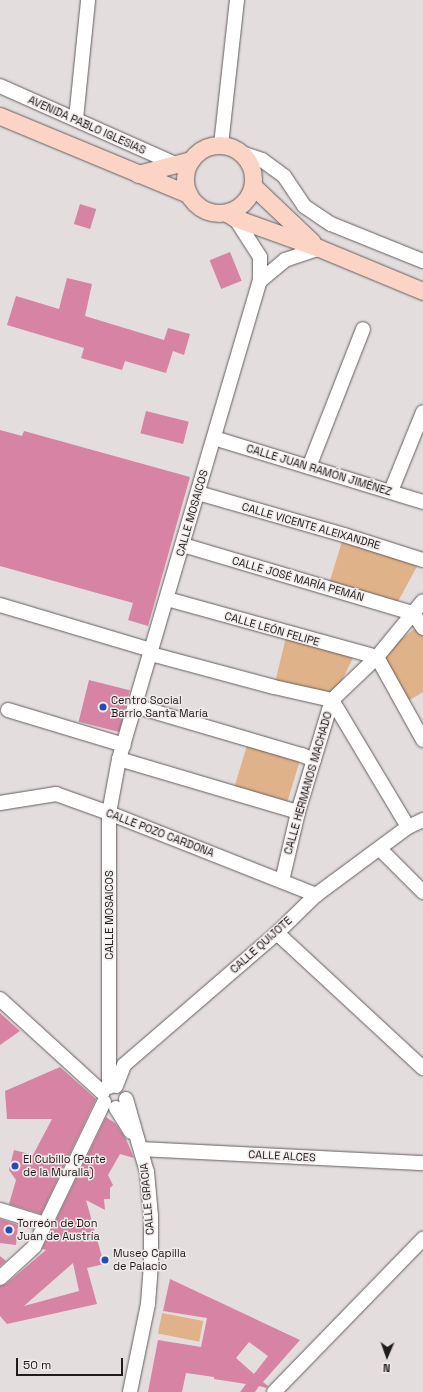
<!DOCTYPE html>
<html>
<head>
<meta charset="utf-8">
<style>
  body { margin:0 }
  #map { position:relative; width:423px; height:1392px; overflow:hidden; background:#e4dddd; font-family:"Space Grotesk",sans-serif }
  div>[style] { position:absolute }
  .green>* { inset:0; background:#dfb289; transform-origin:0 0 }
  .building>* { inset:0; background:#d783a3; transform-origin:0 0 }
  .roads { filter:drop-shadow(0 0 1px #645e5e) drop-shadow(0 0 1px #645e5e) }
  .minor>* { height:14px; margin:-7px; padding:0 7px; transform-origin:7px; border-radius:7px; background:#fff }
  .major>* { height:17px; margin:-8.5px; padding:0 8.5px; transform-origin:8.5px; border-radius:8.5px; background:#fcd4c6 }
  .major>.ring { margin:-8.5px; padding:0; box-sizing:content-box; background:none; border:17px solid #fcd4c6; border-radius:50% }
  .dots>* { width:11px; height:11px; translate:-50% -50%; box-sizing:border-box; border:2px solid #f1eaea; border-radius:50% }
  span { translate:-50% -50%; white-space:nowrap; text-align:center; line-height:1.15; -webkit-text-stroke:3px #f1eaea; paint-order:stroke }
  .street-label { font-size:11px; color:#1e1c1c }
  .poi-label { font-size:11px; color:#1e1c1c }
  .left { translate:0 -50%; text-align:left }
  .north { position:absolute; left:367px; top:1336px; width:40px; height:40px; -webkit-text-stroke:3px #f1eaea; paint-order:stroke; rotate:182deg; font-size:11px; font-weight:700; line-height:16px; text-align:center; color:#1e1c1c }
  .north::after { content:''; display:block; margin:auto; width:14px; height:18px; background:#1e1c1c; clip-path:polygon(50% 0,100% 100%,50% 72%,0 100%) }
  .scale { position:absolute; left:16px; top:1358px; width:107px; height:18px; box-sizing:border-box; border:2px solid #1e1c1c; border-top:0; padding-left:5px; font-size:12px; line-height:14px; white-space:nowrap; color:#1e1c1c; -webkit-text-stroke:3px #f1eaea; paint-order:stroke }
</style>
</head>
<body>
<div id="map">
  <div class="green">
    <i style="clip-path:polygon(344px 535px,421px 559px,395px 607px,328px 587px)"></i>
    <i style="clip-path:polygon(421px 624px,423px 628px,423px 692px,403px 704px,377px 657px)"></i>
    <i style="clip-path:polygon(287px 633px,356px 652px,332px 700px,274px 687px)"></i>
    <i style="left:249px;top:739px;width:55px;height:56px;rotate:17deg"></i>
    <i style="left:162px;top:1313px;width:42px;height:21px;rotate:11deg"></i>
  </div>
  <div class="building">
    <i style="left:80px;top:204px;width:17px;height:21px;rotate:17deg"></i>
    <i style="left:230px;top:252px;width:31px;height:22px;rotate:68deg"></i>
    <i style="clip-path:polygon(67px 278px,92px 284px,85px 316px,164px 340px,168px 328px,190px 334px,184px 355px,173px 351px,166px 373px,125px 361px,122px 370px,81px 358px,84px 348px,7px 325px,16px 296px,59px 309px)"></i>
    <i style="left:146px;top:411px;width:44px;height:23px;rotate:14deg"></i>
    <i style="clip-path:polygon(0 430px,22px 436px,24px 431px,190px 477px,148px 626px,128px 620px,133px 603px,0 566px)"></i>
    <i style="left:89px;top:680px;width:42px;height:43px;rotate:14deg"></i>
    <i style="clip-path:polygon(0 1013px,20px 1031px,0 1045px)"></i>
    <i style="clip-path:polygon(60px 1067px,96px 1099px,41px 1214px,9px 1204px,16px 1180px,9px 1170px,14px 1150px,33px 1155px,52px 1119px,7px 1119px,5px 1091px)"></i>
    <i style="clip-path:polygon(evenodd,106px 1117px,115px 1123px,126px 1139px,134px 1158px,120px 1154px,108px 1175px,113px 1185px,110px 1188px,110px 1199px,104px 1199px,105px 1210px,86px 1200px,104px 1264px,87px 1268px,97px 1304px,7px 1324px,0 1316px,0 1286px,6px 1284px,46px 1250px,42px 1249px,106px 1117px,73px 1263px,79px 1291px,24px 1306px,73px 1263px)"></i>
    <i style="clip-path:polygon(0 1219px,18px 1225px,16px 1245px,0 1243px)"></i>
    <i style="clip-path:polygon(0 1256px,6px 1261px,0 1266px)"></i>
    <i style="clip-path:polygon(evenodd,170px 1279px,300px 1340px,263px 1382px,268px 1386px,267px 1388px,259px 1386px,255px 1392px,240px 1392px,246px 1384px,214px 1379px,214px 1377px,186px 1373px,182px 1392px,148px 1392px,158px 1340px,201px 1347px,207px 1318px,163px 1311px,170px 1279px,249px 1342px,268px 1356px,254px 1374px,236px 1358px,249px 1342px)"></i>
  </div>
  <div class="roads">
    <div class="minor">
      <i style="left:0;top:86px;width:189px;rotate:24deg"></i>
      <i style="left:76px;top:119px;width:120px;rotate:-84.2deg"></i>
      <i style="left:221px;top:145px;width:146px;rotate:-83.7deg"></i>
      <i style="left:242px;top:153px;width:21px;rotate:19deg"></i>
      <i style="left:262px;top:160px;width:27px;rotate:36deg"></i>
      <i style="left:284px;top:176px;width:36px;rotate:56deg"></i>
      <i style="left:304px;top:206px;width:32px;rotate:34deg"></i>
      <i style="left:331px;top:224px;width:99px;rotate:21.9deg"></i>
      <i style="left:260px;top:281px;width:33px;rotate:-40deg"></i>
      <i style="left:285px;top:260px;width:36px;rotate:-19deg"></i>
      <i style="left:214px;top:438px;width:219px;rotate:17deg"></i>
      <i style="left:309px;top:467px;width:148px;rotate:-68.6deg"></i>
      <i style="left:391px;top:491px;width:85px;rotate:-67.9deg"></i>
      <i style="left:198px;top:493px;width:152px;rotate:16deg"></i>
      <i style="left:344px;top:535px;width:83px;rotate:17.6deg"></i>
      <i style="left:183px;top:545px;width:240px;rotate:16.5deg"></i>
      <i style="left:413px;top:613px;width:18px;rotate:56deg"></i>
      <i style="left:167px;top:599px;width:218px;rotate:15.4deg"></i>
      <i style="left:377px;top:657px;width:95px;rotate:61deg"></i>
      <i style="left:0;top:605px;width:158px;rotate:16.6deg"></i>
      <i style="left:151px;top:654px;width:127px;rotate:15deg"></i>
      <i style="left:274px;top:687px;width:59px;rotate:12.6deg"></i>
      <i style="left:332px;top:700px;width:148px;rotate:59.1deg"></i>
      <i style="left:135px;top:706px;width:174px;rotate:16.4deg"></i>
      <i style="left:302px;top:755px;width:13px;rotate:23deg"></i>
      <i style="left:8px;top:710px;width:121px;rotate:16.8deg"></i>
      <i style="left:119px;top:759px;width:187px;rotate:16.5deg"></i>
      <i style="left:0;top:803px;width:57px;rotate:-9.1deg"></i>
      <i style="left:56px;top:794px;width:56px;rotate:19.7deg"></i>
      <i style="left:109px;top:813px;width:223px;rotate:21.6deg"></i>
      <i style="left:380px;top:849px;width:61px;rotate:45deg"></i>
      <i style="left:282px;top:881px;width:71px;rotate:-76.9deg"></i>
      <i style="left:298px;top:812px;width:117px;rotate:-73.1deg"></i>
      <i style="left:332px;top:700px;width:62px;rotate:-43.7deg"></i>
      <i style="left:377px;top:657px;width:72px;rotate:-50.6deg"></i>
      <i style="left:277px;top:933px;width:199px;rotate:42.8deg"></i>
      <i style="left:0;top:999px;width:139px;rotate:42.4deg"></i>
      <i style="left:116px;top:1086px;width:22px;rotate:-69deg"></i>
      <i style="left:124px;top:1065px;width:202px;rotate:-40.8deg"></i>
      <i style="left:277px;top:933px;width:54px;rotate:-44.3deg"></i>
      <i style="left:316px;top:895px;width:114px;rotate:-36.5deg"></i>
      <i style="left:408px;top:827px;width:17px;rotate:-25deg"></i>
      <i style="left:109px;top:1087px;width:274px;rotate:-90deg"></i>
      <i style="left:109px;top:813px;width:55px;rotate:-79.5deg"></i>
      <i style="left:119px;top:759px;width:498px;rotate:-73.6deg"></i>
      <i style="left:260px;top:281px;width:24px;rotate:-90deg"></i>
      <i style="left:260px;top:257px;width:46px;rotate:-122.7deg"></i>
      <i style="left:126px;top:1099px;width:76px;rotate:74deg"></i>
      <i style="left:147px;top:1172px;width:44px;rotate:84.8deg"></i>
      <i style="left:151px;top:1216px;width:48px;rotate:90deg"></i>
      <i style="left:151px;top:1264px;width:40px;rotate:94.3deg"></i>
      <i style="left:148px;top:1304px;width:90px;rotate:101.6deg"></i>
      <i style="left:116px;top:1108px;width:28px;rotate:58deg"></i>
      <i style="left:142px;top:1149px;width:281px;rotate:2.9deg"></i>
      <i style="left:0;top:1210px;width:47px;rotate:17.3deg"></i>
      <i style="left:0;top:1278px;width:46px;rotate:-42.4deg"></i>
      <i style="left:34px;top:1247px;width:161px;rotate:-64.2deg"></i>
      <i style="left:274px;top:1392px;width:214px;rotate:-45.8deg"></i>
    </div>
    <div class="major">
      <i style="left:0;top:116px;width:204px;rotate:22.5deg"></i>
      <i class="ring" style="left:185px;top:145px;width:51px;height:51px"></i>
      <i style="left:138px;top:174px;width:55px;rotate:-14.8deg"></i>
      <i style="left:253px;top:186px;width:81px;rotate:43.5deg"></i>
      <i style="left:227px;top:213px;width:9px;rotate:32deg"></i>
      <i style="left:235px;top:218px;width:89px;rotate:19.7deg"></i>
      <i style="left:319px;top:248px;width:113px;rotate:22.5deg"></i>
    </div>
  </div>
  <div class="dots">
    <i style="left:103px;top:707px;background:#224cba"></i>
    <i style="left:15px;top:1166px;background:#224cba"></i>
    <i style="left:9px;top:1230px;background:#224cba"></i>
    <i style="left:105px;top:1260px;background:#224cba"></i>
  </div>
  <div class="street-label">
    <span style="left:87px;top:125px;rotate:24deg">AVENIDA PABLO IGLESIAS</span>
    <span style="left:319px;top:470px;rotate:17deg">CALLE JUAN RAMÓN JIMÉNEZ</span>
    <span style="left:192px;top:513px;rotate:-74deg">CALLE MOSAICOS</span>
    <span style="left:311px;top:526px;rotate:16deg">CALLE VICENTE ALEIXANDRE</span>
    <span style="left:298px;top:579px;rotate:16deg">CALLE JOSÉ MARÍA PEMÁN</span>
    <span style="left:272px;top:629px;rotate:16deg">CALLE LEÓN FELIPE</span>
    <span style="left:308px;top:783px;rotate:-74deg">CALLE HERMANOS MACHADO</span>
    <span style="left:160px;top:833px;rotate:21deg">CALLE POZO CARDONA</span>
    <span style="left:109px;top:915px;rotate:-90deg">CALLE MOSAICOS</span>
    <span style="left:261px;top:945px;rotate:-42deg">CALLE QUIJOTE</span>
    <span style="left:282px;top:1156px;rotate:3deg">CALLE ALCES</span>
    <span style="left:147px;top:1199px;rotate:-95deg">CALLE GRACIA</span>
  </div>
  <div class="poi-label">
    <span class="left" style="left:111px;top:707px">Centro Social<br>Barrio Santa María</span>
    <span class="left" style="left:23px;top:1166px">El Cubillo (Parte<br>de la Muralla)</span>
    <span class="left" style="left:17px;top:1230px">Torreón de Don<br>Juan de Austría</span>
    <span class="left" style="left:113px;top:1260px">Museo Capilla<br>de Palacio</span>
  </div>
  <div class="north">N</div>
  <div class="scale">50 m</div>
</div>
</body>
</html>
